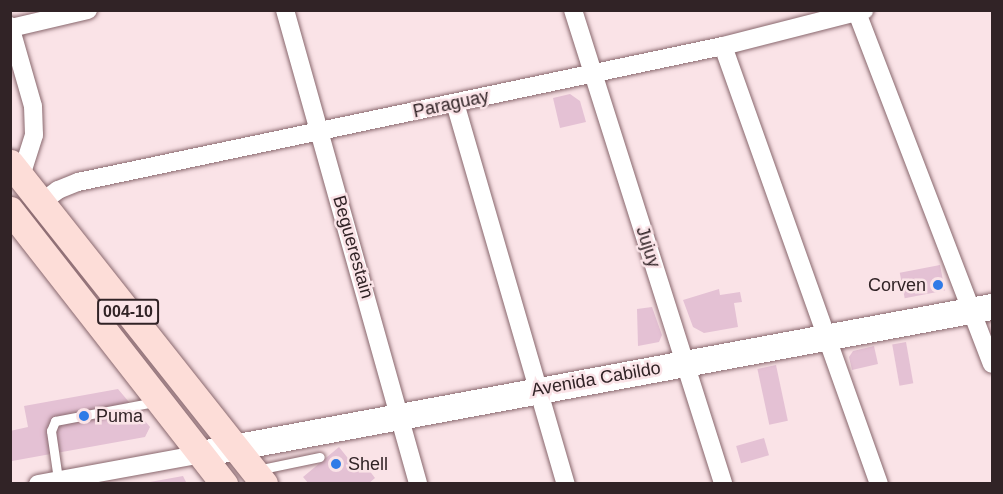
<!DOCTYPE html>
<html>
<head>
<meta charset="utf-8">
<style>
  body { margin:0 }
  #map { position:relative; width:1003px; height:494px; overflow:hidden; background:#fae3e7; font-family:Helvetica,sans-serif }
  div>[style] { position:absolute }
  .building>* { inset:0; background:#e4c1d4; transform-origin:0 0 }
  .roads { filter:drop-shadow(0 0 2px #88676d) drop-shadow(0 0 2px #88676d) }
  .lane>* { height:9px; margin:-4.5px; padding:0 4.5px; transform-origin:4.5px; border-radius:4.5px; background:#fff }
  .street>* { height:18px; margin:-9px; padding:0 9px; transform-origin:9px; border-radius:9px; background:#fff }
  .secondary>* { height:26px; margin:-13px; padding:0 13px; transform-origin:13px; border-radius:13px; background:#fff }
  .primary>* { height:27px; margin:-13.5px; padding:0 13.5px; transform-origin:13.5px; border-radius:13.5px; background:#fdddd8 }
  .dots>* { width:16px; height:16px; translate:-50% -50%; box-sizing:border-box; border:3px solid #fae3e7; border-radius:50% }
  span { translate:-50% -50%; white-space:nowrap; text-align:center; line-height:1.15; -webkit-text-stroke:5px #fae3e7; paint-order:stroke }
  .shield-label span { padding:2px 4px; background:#fae3e7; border:2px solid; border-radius:4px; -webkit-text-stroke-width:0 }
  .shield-label { font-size:16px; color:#312326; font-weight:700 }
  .street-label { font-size:18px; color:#312326 }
  .poi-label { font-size:18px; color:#312326 }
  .right { translate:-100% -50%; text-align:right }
  .left { translate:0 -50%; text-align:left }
  .frame { position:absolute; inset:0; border:12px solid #312326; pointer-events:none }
</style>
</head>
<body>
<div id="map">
  <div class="building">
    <i style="clip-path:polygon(570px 94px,580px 101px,586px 122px,560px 128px,553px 98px)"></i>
    <i style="left:940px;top:265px;width:26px;height:41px;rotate:79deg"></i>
    <i style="clip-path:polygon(719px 289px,720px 295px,740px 292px,742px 302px,734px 303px,738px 327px,704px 333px,693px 327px,683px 300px)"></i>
    <i style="clip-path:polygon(652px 307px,662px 335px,659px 342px,638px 346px,637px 309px)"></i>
    <i style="left:906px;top:342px;width:42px;height:14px;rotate:80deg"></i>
    <i style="clip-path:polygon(874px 346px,878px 364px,852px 370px,849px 357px,853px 351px)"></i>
    <i style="left:776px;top:365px;width:57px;height:19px;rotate:78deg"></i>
    <i style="clip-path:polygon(118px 389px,150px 427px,145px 437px,12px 461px,10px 431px,28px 427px,24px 406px)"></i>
    <i style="left:764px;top:438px;width:18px;height:29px;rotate:74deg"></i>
    <i style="clip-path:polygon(339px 447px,355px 467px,362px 461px,375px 478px,368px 484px,309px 484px,303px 477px)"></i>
    <i style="clip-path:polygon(183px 476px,187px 484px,150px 484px,150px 482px)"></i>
  </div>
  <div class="roads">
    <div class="lane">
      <i style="left:257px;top:470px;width:64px;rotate:-11.7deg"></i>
      <i style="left:58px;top:479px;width:49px;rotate:-98.3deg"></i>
      <i style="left:51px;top:431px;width:11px;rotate:-68deg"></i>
      <i style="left:55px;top:421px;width:102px;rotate:-10.8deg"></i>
    </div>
    <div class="street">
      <i style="left:285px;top:10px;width:492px;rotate:74.3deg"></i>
      <i style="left:573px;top:10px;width:497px;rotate:72.4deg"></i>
      <i style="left:856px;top:10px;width:379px;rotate:69deg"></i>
      <i style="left:10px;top:26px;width:83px;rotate:74deg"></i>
      <i style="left:33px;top:106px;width:29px;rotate:88deg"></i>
      <i style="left:34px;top:135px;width:43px;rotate:107.6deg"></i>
      <i style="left:11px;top:28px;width:79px;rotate:-13.2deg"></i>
      <i style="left:723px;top:46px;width:465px;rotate:70.4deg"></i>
      <i style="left:455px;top:103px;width:397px;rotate:73.8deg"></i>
      <i style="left:42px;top:202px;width:20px;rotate:-37deg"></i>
      <i style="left:58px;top:190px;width:22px;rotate:-22deg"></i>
      <i style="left:78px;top:182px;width:659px;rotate:-11.91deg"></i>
      <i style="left:723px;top:46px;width:146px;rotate:-14.3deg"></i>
      <i style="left:38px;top:484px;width:166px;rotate:-10.4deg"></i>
    </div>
    <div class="secondary">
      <i style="left:201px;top:454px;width:805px;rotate:-10.53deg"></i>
    </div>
    <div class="primary">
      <i style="left:10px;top:163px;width:409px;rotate:51.6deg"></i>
      <i style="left:10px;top:210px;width:348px;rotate:52deg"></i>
    </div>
  </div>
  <div class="dots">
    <i style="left:938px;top:285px;background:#2f7be7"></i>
    <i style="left:84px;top:416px;background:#2f7be7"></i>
    <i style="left:336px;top:464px;background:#2f7be7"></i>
  </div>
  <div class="shield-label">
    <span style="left:128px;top:312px">004-10</span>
  </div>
  <div class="street-label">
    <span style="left:451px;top:104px;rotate:-12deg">Paraguay</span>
    <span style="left:353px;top:247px;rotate:74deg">Beguerestain</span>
    <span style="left:648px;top:247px;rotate:72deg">Jujuy</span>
    <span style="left:596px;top:379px;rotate:-10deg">Avenida Cabildo</span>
  </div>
  <div class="poi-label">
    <span class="right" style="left:926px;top:285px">Corven</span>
    <span class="left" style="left:96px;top:416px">Puma</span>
    <span class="left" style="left:348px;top:464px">Shell</span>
  </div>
  <div class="frame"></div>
</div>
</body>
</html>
